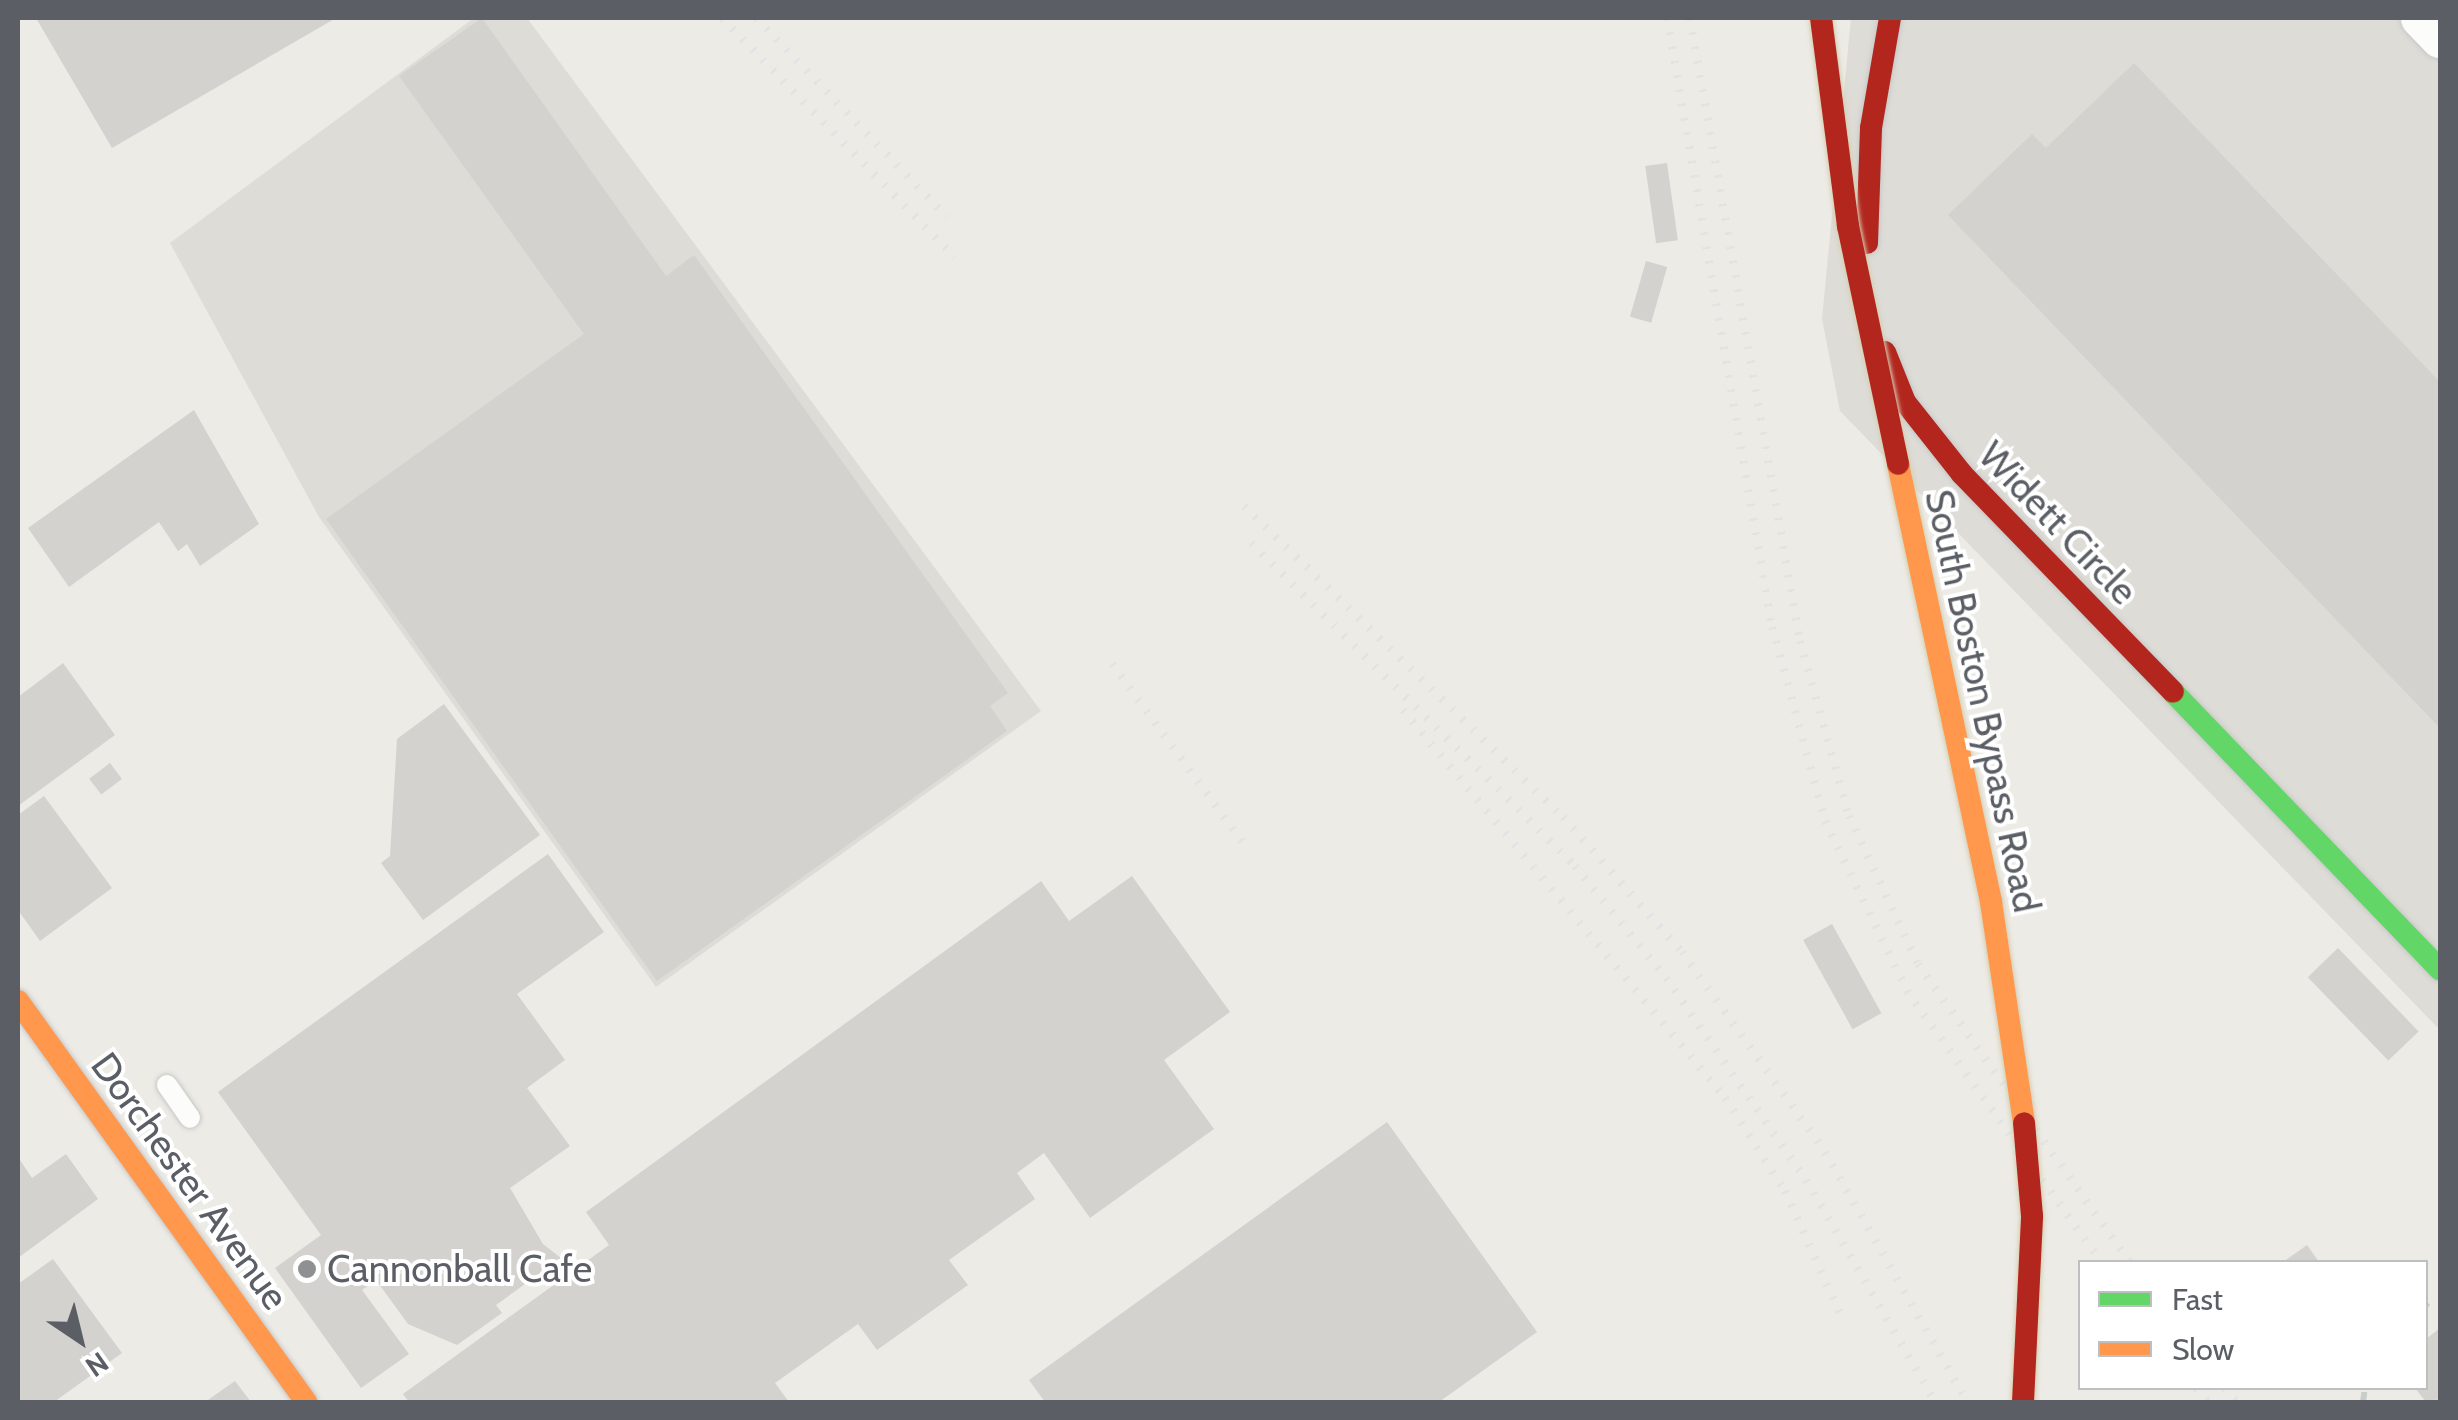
<!DOCTYPE html>
<html>
<head>
<meta charset="utf-8">
<style>
  body { margin:0 }
  #map { position:relative; width:2458px; height:1420px; overflow:hidden; background:#ecebe6; font-family:Cabin,sans-serif }
  div>[style] { position:absolute }
  .industrial>* { inset:0; background:#dddcd7 }
  .building>* { inset:0; background:#d3d2cf; transform-origin:0 0 }
  .path>* { height:6px; margin-top:-3px; transform-origin:0; background:repeating-linear-gradient(90deg,#c8cdca 0 10px,transparent 0 15px) }
  .roads { filter:drop-shadow(0 0 2px #c8c8c7) drop-shadow(0 0 2px #c8c8c7) }
  .lane>* { height:20px; margin:-10px; padding:0 10px; transform-origin:10px; border-radius:10px; background:#fcfcfb }
  .street>* { height:40px; margin:-20px; padding:0 20px; transform-origin:20px; border-radius:20px; background:#fcfcfb }
  .fast>* { height:22px; margin:-11px; padding:0 11px; transform-origin:11px; border-radius:11px; background:#63d668 }
  .slow>* { height:22px; margin:-11px; padding:0 11px; transform-origin:11px; border-radius:11px; background:#ff974d }
  .jam>* { height:22px; margin:-11px; padding:0 11px; transform-origin:11px; border-radius:11px; background:#b3261e }
  .rail>* { height:8px; margin-top:-4px; transform-origin:0; background:repeating-linear-gradient(90deg,#e3e3e3 0 2.5px,transparent 0 14.5px) }
  .bridges { filter:drop-shadow(0 0 2px #d6cfb2) drop-shadow(0 0 2px #d6cfb2) }
  .slow-bridge>* { height:22px; margin:-11px; padding:0 11px; transform-origin:11px; border-radius:11px; background:#ff974d }
  .jam-bridge>* { height:22px; margin:-11px; padding:0 11px; transform-origin:11px; border-radius:11px; background:#b3261e }
  .dots>* { width:28px; height:28px; translate:-50% -50%; box-sizing:border-box; border:5px solid #fff; border-radius:50% }
  span { translate:-50% -50%; white-space:nowrap; text-align:center; line-height:1.15; -webkit-text-stroke:8px #fff; paint-order:stroke }
  .street-label { font-size:38px; color:#5b5f65 }
  .poi-label { font-size:38px; color:#5b5f65 }
  .left { translate:0 -50%; text-align:left }
  .frame { position:absolute; inset:0; border:20px solid #5b5f65; pointer-events:none }
  .legend { position:absolute; left:2078px; top:1260px; width:350px; height:130px; box-sizing:border-box; background:#fff; border:2px solid #bdbfc1; margin:0; padding:12px 18px; list-style:none; font-size:30px; color:#5b5f65 }
  .legend li { display:flex; align-items:center; gap:20px; height:50px }
  .legend b { width:50px; border:2px solid #bdbfc1 }
  .north { position:absolute; left:30px; top:1290px; width:100px; height:100px; -webkit-text-stroke:8px #fff; paint-order:stroke; rotate:145deg; font-size:28px; font-weight:700; line-height:40px; text-align:center; color:#5b5f65 }
  .north::after { content:''; display:block; margin:auto; width:35px; height:45px; background:#5b5f65; clip-path:polygon(50% 0,100% 100%,50% 72%,0 100%) }
</style>
</head>
<body>
<div id="map">
  <div class="industrial">
    <i style="clip-path:polygon(474px 18px,527px 18px,1041px 711px,656px 987px,319px 517px,170px 243px)"></i>
    <i style="clip-path:polygon(1851px 18px,2440px 18px,2440px 1030px,1840px 411px,1822px 319px)"></i>
  </div>
  <div class="building">
    <i style="clip-path:polygon(36px 18px,336px 18px,112px 148px)"></i>
    <i style="clip-path:polygon(482px 18px,666px 276px,694px 255px,1008px 693px,990px 706px,1007px 731px,657px 981px,326px 519px,584px 334px,399px 76px)"></i>
    <i style="clip-path:polygon(2134px 63px,2440px 382px,2440px 728px,1948px 215px,2032px 134px,2046px 148px)"></i>
    <i style="left:1667px;top:163px;width:78px;height:22px;rotate:82deg"></i>
    <i style="left:1646px;top:261px;width:22px;height:58px;rotate:16deg"></i>
    <i style="clip-path:polygon(194px 410px,259px 524px,200px 566px,187px 544px,178px 551px,159px 522px,69px 587px,28px 528px)"></i>
    <i style="clip-path:polygon(63px 663px,115px 735px,18px 806px,18px 697px)"></i>
    <i style="clip-path:polygon(444px 704px,540px 835px,423px 920px,381px 863px,390px 856px,397px 739px)"></i>
    <i style="left:110px;top:763px;width:20px;height:26px;rotate:53deg"></i>
    <i style="clip-path:polygon(44px 796px,112px 888px,40px 941px,18px 910px,18px 815px)"></i>
    <i style="clip-path:polygon(548px 854px,604px 932px,517px 994px,565px 1060px,527px 1088px,570px 1146px,510px 1188px,543px 1244px,561px 1258px,496px 1305px,502px 1313px,457px 1345px,408px 1324px,376px 1280px,362px 1290px,409px 1354px,361px 1388px,275px 1268px,321px 1235px,218px 1092px)"></i>
    <i style="clip-path:polygon(1132px 876px,1230px 1012px,1164px 1060px,1214px 1129px,1090px 1218px,1044px 1153px,1017px 1173px,1035px 1199px,949px 1260px,968px 1285px,877px 1350px,858px 1324px,775px 1383px,789px 1402px,409px 1402px,403px 1394px,609px 1245px,586px 1212px,1041px 881px,1069px 921px)"></i>
    <i style="left:1832px;top:924px;width:102px;height:33px;rotate:61deg"></i>
    <i style="left:2338px;top:948px;width:116px;height:42px;rotate:46deg"></i>
    <i style="clip-path:polygon(1387px 1122px,1537px 1332px,1439px 1402px,1045px 1402px,1029px 1380px)"></i>
    <i style="clip-path:polygon(66px 1154px,98px 1199px,18px 1258px,18px 1157px,32px 1178px)"></i>
    <i style="clip-path:polygon(2307px 1245px,2319px 1262px,2283px 1262px)"></i>
    <i style="clip-path:polygon(53px 1259px,122px 1353px,54px 1402px,23px 1402px,18px 1398px,18px 1284px)"></i>
    <i style="clip-path:polygon(2440px 1328px,2440px 1399px,2426px 1402px,2415px 1388px,2426px 1388px,2426px 1339px)"></i>
    <i style="clip-path:polygon(235px 1381px,251px 1402px,205px 1402px)"></i>
  </div>
  <div class="path">
    <i style="left:2426px;top:1305px;width:3px;rotate:-45deg"></i>
    <i style="left:2363px;top:1402px;width:14px;rotate:-82deg"></i>
  </div>
  <div class="roads">
    <div class="lane">
      <i style="left:167px;top:1085px;width:40px;rotate:55.1deg"></i>
    </div>
    <div class="street">
      <i style="left:2421px;top:18px;width:28px;rotate:46deg"></i>
    </div>
    <div class="fast">
      <i style="left:2173px;top:692px;width:385px;rotate:46.1deg"></i>
    </div>
    <div class="slow">
      <i style="left:18px;top:1001px;width:494px;rotate:54.3deg"></i>
    </div>
    <div class="jam">
      <i style="left:1867px;top:243px;width:115px;rotate:-88deg"></i>
      <i style="left:1871px;top:128px;width:112px;rotate:-80.2deg"></i>
      <i style="left:1885px;top:352px;width:54px;rotate:68.2deg"></i>
      <i style="left:1905px;top:402px;width:92px;rotate:51.6deg"></i>
      <i style="left:1962px;top:474px;width:303px;rotate:45.9deg"></i>
    </div>
  </div>
  <div class="rail">
    <i style="left:722px;top:18px;width:334px;rotate:45.8deg"></i>
    <i style="left:756px;top:18px;width:276px;rotate:46.2deg"></i>
    <i style="left:1667px;top:18px;width:618px;rotate:80.22deg"></i>
    <i style="left:1772px;top:627px;width:201px;rotate:74.7deg"></i>
    <i style="left:1825px;top:821px;width:189px;rotate:64.2deg"></i>
    <i style="left:1907px;top:991px;width:333px;rotate:54.4deg"></i>
    <i style="left:1690px;top:18px;width:633px;rotate:79.99deg"></i>
    <i style="left:1800px;top:641px;width:182px;rotate:74.4deg"></i>
    <i style="left:1849px;top:816px;width:163px;rotate:65deg"></i>
    <i style="left:1918px;top:964px;width:366px;rotate:54.6deg"></i>
    <i style="left:1244px;top:506px;width:446px;rotate:44.3deg"></i>
    <i style="left:1563px;top:817px;width:180px;rotate:48.6deg"></i>
    <i style="left:1682px;top:952px;width:246px;rotate:54.4deg"></i>
    <i style="left:1825px;top:1152px;width:288px;rotate:60.4deg"></i>
    <i style="left:1251px;top:543px;width:457px;rotate:44.9deg"></i>
    <i style="left:1575px;top:866px;width:144px;rotate:50.9deg"></i>
    <i style="left:1666px;top:978px;width:246px;rotate:55.3deg"></i>
    <i style="left:1806px;top:1180px;width:257px;rotate:59.8deg"></i>
    <i style="left:1112px;top:664px;width:230px;rotate:53.8deg"></i>
    <i style="left:1403px;top:710px;width:504px;rotate:50.31deg"></i>
    <i style="left:1725px;top:1098px;width:111px;rotate:57.2deg"></i>
    <i style="left:1785px;top:1191px;width:137px;rotate:65.9deg"></i>
    <i style="left:2196px;top:1388px;width:18px;rotate:49deg"></i>
    <i style="left:2224px;top:1388px;width:18px;rotate:49deg"></i>
  </div>
  <div class="bridges">
    <div class="slow-bridge">
      <i style="left:1898px;top:464px;width:448px;rotate:78deg"></i>
      <i style="left:1991px;top:902px;width:223px;rotate:81.5deg"></i>
    </div>
    <div class="jam-bridge">
      <i style="left:1821px;top:18px;width:210px;rotate:82.6deg"></i>
      <i style="left:1848px;top:226px;width:243px;rotate:78.1deg"></i>
      <i style="left:2023px;top:1402px;width:186px;rotate:-87.2deg"></i>
      <i style="left:2032px;top:1216px;width:93px;rotate:-94.9deg"></i>
    </div>
  </div>
  <div class="dots">
    <i style="left:307px;top:1269px;background:#8e9092"></i>
  </div>
  <div class="street-label">
    <span style="left:2058px;top:523px;rotate:46deg">Widett Circle</span>
    <span style="left:1983px;top:701px;rotate:78deg">South Boston Bypass Road</span>
    <span style="left:190px;top:1181px;rotate:54deg">Dorchester Avenue</span>
  </div>
  <div class="poi-label">
    <span class="left" style="left:327px;top:1269px">Cannonball Cafe</span>
  </div>
  <div class="frame"></div>
  <ul class="legend">
  <li><b style="height:12px;background:#63d668"></b>Fast</li>
  <li><b style="height:12px;background:#ff974d"></b>Slow</li>
  </ul>
  <div class="north">N</div>
</div>
</body>
</html>
